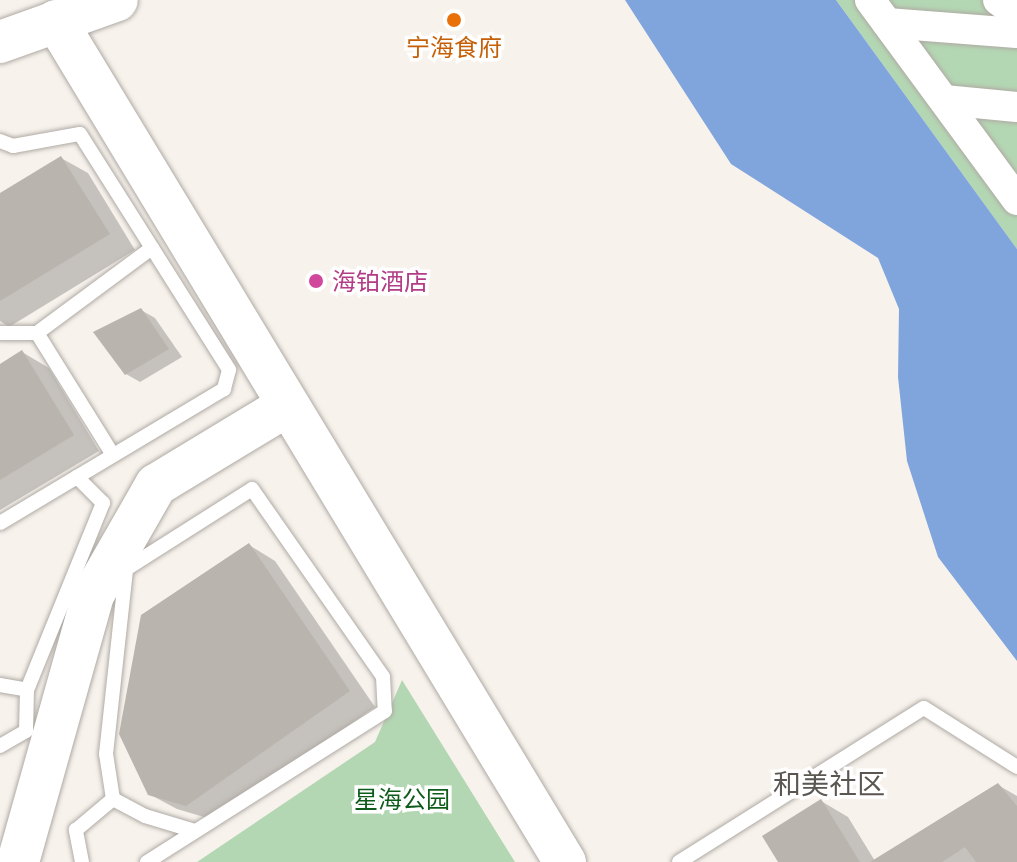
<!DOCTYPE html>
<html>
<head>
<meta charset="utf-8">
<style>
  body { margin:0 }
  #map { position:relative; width:1017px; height:862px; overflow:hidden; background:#f7f2ec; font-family:"Open Sans","Noto Sans SC",sans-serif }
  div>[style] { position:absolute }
  .green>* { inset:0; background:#b4d7b3 }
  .water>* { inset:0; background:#80a5dd }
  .shadow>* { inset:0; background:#0003 }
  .building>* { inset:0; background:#b9b4ae }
  .roads { filter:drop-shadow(0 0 2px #afaaa4) drop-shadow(0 0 2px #afaaa4) }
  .lane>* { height:14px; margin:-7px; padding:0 7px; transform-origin:7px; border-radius:7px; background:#fff }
  .street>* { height:30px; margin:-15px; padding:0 15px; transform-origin:15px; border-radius:15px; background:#fff }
  .secondary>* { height:42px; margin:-21px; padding:0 21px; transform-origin:21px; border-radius:21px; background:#fff }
  .dots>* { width:22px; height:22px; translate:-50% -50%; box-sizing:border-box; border:4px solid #fff; border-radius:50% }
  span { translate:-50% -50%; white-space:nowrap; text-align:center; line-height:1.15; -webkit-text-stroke:7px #fff; paint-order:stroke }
  .food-label { font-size:24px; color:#c56008 }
  .hotel-label { font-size:24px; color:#b23c85 }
  .left { translate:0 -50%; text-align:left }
  .park-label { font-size:24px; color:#0e5c1a }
  .quarter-label { font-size:28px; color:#5a5651 }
</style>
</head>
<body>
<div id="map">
  <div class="green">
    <i style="clip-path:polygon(836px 0,1017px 0,1017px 249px)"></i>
    <i style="clip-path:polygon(402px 680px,515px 862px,197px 862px,375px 742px)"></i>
  </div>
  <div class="water">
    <i style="clip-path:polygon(625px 0,836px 0,1017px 249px,1017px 661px,938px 557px,907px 461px,898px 377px,899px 309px,878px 258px,731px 164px)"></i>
  </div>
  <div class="shadow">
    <i style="clip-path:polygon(61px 158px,88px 173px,135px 250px,9px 327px,0 321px,0 196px)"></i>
    <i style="clip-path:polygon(141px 310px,155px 318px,182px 357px,140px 382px,126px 374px)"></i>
    <i style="clip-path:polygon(22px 352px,49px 368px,99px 451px,0 510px,0 366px)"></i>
    <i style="clip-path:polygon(249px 545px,275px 561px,375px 707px,214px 820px,177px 809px,149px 794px)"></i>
    <i style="clip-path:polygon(998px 785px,1017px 796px,1017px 862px,781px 862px,821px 801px,848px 817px,875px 861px)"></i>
  </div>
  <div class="building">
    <i style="clip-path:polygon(61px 156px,110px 234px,0 301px,0 193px)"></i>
    <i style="clip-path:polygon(141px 308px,169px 349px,125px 375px,93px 332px)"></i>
    <i style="clip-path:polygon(22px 350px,74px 435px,0 480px,0 364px)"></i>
    <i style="clip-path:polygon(249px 543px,350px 691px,186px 806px,148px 795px,119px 734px,141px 615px)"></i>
    <i style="clip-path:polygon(998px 783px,1017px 806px,1017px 862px,976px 862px,965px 847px,942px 862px,870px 862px)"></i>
    <i style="clip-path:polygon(821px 799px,860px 862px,778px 862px,762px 836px)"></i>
  </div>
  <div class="roads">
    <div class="lane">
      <i style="left:0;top:141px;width:14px;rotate:21deg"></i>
      <i style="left:13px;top:146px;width:68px;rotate:-10.2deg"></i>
      <i style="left:80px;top:134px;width:279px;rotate:57.7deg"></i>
      <i style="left:229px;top:370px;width:20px;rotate:105deg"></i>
      <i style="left:224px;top:389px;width:261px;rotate:149.1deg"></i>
      <i style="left:0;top:333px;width:37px"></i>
      <i style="left:113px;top:455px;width:144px;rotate:-121.9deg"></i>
      <i style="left:37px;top:333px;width:143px;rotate:-36.5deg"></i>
      <i style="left:0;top:685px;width:27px;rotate:10deg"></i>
      <i style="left:0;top:746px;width:30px;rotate:-30deg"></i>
      <i style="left:26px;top:731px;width:41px;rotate:-88.6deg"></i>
      <i style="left:27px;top:690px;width:202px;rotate:-67.9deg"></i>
      <i style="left:103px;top:503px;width:37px;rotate:-135deg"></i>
      <i style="left:113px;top:799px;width:36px;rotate:28deg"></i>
      <i style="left:145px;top:816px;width:52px;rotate:16.7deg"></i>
      <i style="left:82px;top:862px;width:33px;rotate:-101deg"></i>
      <i style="left:76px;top:830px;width:48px;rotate:-40deg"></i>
      <i style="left:113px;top:799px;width:46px;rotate:-98.8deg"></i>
      <i style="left:106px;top:754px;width:186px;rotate:-83.8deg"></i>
      <i style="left:126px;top:569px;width:149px;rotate:-32.4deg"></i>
      <i style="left:252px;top:489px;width:229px;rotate:55.1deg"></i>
      <i style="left:383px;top:677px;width:34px;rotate:87deg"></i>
      <i style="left:385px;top:711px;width:282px;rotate:147.6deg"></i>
      <i style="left:679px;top:862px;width:289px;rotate:-32.2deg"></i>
      <i style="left:924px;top:708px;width:110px;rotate:32.4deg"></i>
    </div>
    <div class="street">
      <i style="left:870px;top:0;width:248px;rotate:53.7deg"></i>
      <i style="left:998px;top:0;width:24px;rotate:36deg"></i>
      <i style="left:887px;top:23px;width:130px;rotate:4.4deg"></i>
      <i style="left:944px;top:100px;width:73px;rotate:5.5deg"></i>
    </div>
    <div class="secondary">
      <i style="left:56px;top:21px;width:983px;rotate:58.82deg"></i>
      <i style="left:0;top:42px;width:124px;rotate:-19.7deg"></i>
      <i style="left:18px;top:862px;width:277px;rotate:-74.3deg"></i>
      <i style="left:93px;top:595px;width:127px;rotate:-60.2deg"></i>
      <i style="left:156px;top:485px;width:154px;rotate:-31.2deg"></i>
    </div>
  </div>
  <div class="dots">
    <i style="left:454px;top:20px;background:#e8710a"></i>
    <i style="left:316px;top:281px;background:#d1479c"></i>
  </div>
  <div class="food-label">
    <span style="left:454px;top:47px">宁海食府</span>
  </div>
  <div class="hotel-label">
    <span class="left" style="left:332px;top:281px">海铂酒店</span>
  </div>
  <div class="park-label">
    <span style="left:402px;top:799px">星海公园</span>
  </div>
  <div class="quarter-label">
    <span style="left:829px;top:783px">和美社区</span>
  </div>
</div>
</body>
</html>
